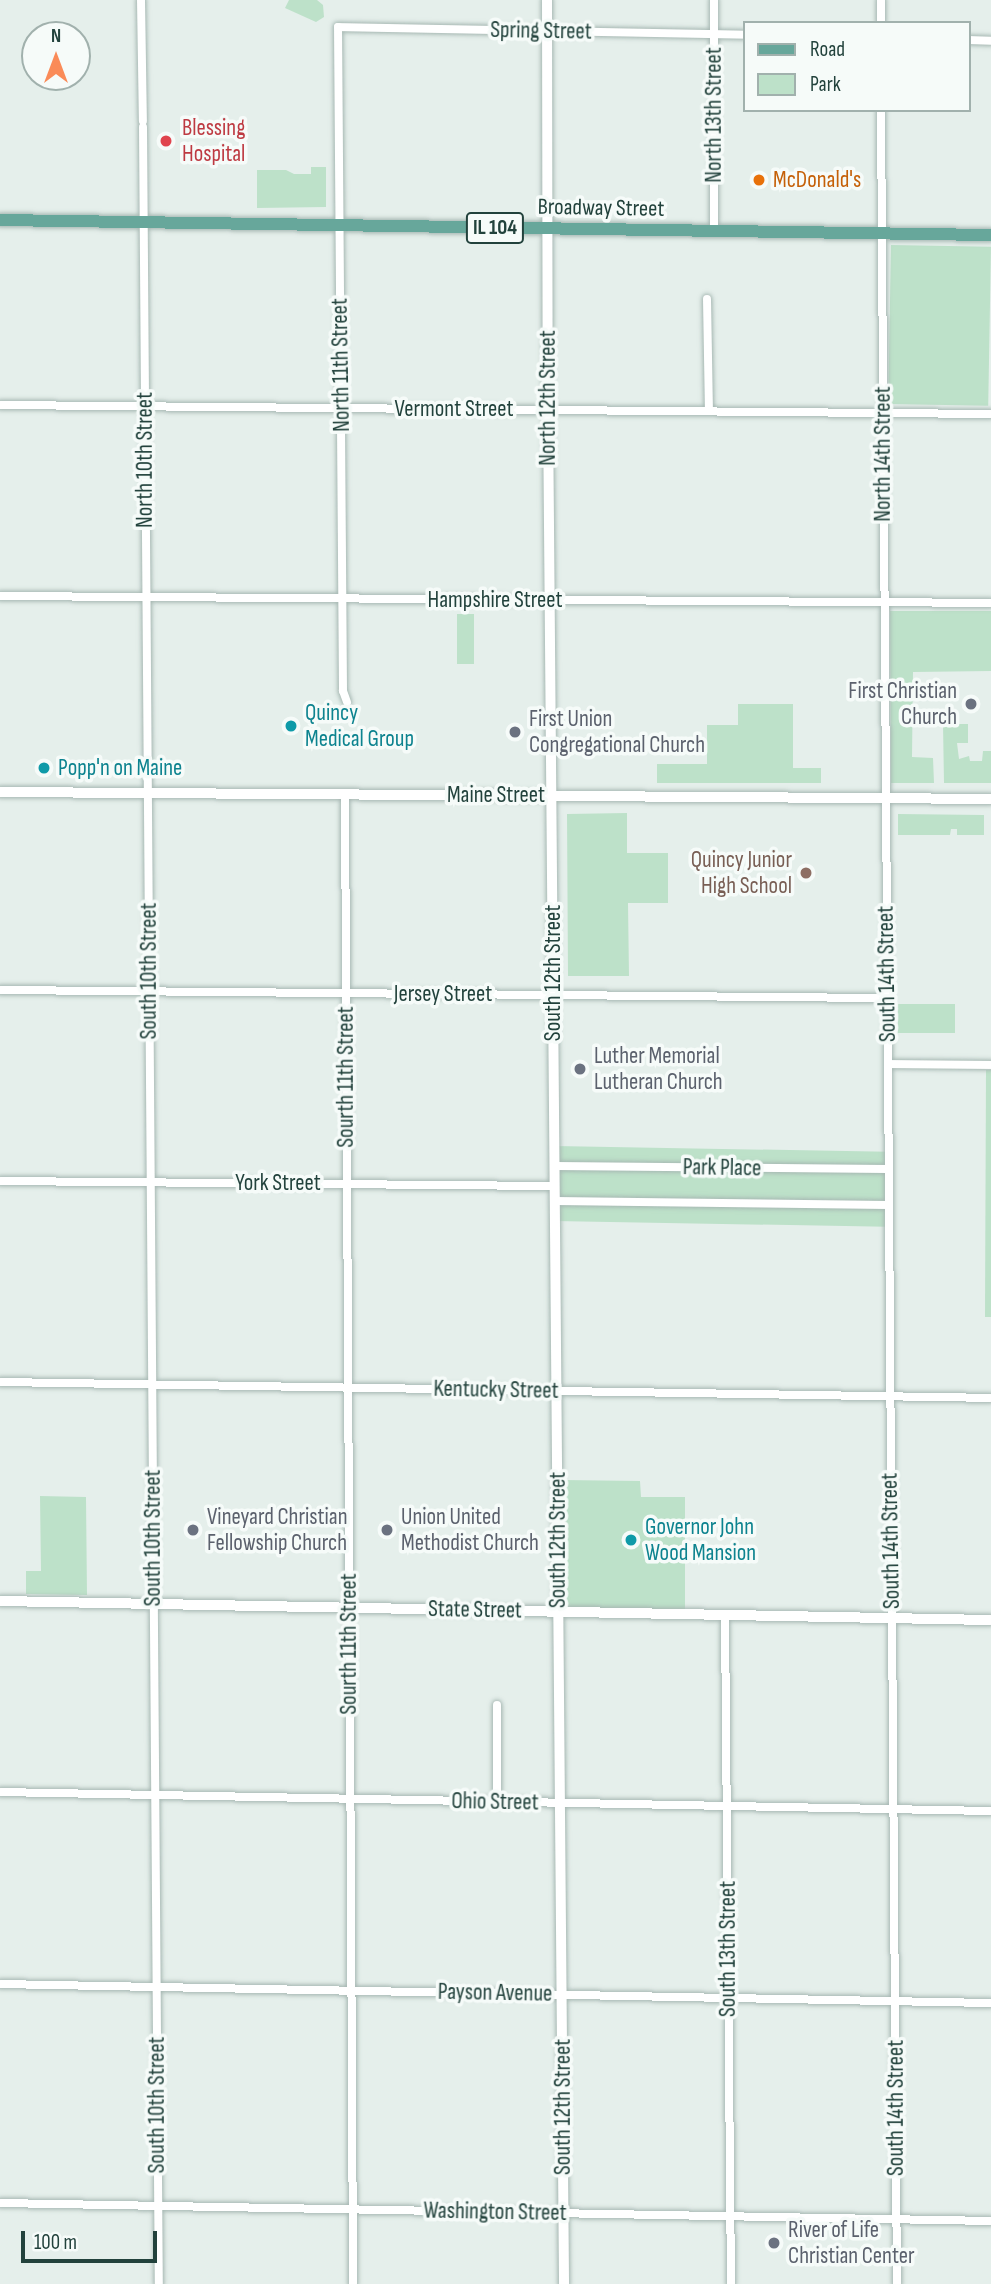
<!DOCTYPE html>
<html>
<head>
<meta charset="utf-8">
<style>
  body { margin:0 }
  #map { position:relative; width:991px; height:2284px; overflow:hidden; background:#e5efeb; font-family:"Sofia Sans Condensed",sans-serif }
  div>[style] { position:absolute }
  .green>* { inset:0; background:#bde1c9; transform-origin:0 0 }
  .roads { filter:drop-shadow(0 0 2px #a7b8b3) drop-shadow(0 0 2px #a7b8b3) }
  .street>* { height:8px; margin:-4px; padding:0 4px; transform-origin:4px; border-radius:4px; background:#fff }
  .secondary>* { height:10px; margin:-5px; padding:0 5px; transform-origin:5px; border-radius:5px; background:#fff }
  .primary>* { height:12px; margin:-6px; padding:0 6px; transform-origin:6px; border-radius:6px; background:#67a79b }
  .dots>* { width:19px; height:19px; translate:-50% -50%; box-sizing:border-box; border:4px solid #f6fbf9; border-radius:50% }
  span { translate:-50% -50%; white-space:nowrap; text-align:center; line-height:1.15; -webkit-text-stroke:7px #f6fbf9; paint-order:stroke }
  .shield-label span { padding:2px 5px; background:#f6fbf9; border:2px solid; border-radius:5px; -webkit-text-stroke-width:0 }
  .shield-label { font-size:21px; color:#22423c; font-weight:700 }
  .street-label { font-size:23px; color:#22423c }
  .health-label { font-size:23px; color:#be3a42 }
  .left { translate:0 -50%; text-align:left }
  .food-label { font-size:23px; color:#c56008 }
  .worship-label { font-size:23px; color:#5b616d }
  .right { translate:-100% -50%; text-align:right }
  .culture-label { font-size:23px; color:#0d838f }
  .education-label { font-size:23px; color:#785e54 }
  .legend { position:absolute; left:743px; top:21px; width:228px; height:91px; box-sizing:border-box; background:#f6fbf9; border:2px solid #a1b1ad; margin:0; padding:9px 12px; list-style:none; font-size:21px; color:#22423c }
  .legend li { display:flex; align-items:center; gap:14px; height:35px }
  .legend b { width:35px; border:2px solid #a1b1ad }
  .north { position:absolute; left:21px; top:21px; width:70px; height:70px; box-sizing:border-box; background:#f6fbf9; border:2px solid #a1b1ad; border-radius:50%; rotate:0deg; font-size:19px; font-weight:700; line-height:28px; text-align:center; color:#22423c }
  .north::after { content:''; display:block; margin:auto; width:24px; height:32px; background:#fa8b58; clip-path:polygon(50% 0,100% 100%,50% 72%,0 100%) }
  .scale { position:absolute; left:21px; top:2231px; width:136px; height:32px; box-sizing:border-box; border:4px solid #22423c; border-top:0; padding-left:9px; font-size:21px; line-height:24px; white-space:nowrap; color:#22423c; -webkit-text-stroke:5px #f6fbf9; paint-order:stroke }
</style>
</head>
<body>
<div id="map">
  <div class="green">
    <i style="clip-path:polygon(289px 0,317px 0,323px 5px,324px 17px,316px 22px,285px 8px)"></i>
    <i style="clip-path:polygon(311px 167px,326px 167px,326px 207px,257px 208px,257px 170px,286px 170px,294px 174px,311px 174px)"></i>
    <i style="left:891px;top:245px;width:100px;height:159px;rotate:1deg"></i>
    <i style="clip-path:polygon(890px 611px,991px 611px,991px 671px,913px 672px,912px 757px,933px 758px,934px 783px,891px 783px)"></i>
    <i style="left:457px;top:614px;width:17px;height:50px"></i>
    <i style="clip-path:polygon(738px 704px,793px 704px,793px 768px,821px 768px,821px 783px,657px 783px,657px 764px,707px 764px,707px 725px,738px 725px)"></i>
    <i style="clip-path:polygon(943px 724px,968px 724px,968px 743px,957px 743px,959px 759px,969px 756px,970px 761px,982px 761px,983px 751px,991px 751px,991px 783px,944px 783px)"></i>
    <i style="clip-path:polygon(627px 813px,627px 853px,668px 853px,668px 903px,628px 903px,629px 976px,568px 976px,567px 814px)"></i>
    <i style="clip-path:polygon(898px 814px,984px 815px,984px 835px,957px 835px,957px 829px,951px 829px,950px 835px,898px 835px)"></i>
    <i style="left:898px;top:1004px;width:57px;height:29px"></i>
    <i style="clip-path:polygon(986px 1070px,991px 1070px,991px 1317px,985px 1317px)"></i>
    <i style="left:555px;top:1146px;width:333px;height:75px;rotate:1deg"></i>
    <i style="clip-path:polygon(562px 1480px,640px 1481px,641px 1497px,685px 1497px,685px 1611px,561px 1610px)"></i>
    <i style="clip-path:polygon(40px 1496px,86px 1497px,87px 1595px,26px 1594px,26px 1571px,41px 1571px)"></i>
  </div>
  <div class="roads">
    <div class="street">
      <i style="left:141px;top:0;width:121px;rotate:89.1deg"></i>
      <i style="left:881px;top:0;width:23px;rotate:90deg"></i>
      <i style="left:968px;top:40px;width:23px;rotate:2deg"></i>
      <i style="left:881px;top:110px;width:2174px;rotate:89.58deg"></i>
      <i style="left:143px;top:127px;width:2157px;rotate:89.58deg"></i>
      <i style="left:714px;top:231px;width:231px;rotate:-90deg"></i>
      <i style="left:707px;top:299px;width:111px;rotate:89deg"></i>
      <i style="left:0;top:405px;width:991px;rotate:0.52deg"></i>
      <i style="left:0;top:596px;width:991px;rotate:0.4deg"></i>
      <i style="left:347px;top:702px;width:12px;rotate:-110deg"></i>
      <i style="left:343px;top:691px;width:664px;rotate:-90.43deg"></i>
      <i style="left:338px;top:27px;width:406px;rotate:1.1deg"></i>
      <i style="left:345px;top:794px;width:1490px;rotate:89.69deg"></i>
      <i style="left:0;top:990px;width:887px;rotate:0.52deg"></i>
      <i style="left:888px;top:1064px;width:103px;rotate:0.6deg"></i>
      <i style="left:555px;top:1166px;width:333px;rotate:0.5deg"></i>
      <i style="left:0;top:1181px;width:555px;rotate:0.52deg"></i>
      <i style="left:555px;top:1201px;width:333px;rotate:0.7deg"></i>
      <i style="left:0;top:1382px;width:991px;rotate:0.92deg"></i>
      <i style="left:725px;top:1615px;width:669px;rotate:89.49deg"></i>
      <i style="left:497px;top:1705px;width:97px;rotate:90deg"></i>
      <i style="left:0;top:1792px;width:991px;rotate:1.1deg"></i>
      <i style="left:0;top:1984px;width:991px;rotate:1.1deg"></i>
      <i style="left:0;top:2203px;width:991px;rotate:1.04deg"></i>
    </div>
    <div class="secondary">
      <i style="left:547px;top:0;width:409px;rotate:89.9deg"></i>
      <i style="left:548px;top:409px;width:1875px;rotate:89.51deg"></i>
      <i style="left:0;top:792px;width:991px;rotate:0.4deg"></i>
      <i style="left:0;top:1601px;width:991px;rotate:1.1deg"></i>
    </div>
    <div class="primary">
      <i style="left:0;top:220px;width:991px;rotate:0.87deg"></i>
    </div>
  </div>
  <div class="dots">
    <i style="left:166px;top:141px;background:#e0444e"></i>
    <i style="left:759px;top:180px;background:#e8710a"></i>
    <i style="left:971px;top:704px;background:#6b7280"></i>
    <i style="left:291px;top:726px;background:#0f9aa8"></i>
    <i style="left:515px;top:732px;background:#6b7280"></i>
    <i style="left:44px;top:768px;background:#0f9aa8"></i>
    <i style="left:806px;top:873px;background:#8d6e63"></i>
    <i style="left:580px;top:1069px;background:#6b7280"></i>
    <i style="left:193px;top:1530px;background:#6b7280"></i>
    <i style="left:387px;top:1530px;background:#6b7280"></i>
    <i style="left:631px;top:1540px;background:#0f9aa8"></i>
    <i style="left:774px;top:2243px;background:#6b7280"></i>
  </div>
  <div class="shield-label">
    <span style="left:495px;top:228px">IL 104</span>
  </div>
  <div class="street-label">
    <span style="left:541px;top:31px;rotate:1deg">Spring Street</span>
    <span style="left:714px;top:115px;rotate:-90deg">North 13th Street</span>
    <span style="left:601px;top:208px;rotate:1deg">Broadway Street</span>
    <span style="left:341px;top:365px;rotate:-91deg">North 11th Street</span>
    <span style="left:548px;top:398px;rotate:-90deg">North 12th Street</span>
    <span style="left:454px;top:409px">Vermont Street</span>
    <span style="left:883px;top:454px;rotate:-90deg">North 14th Street</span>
    <span style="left:145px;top:460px;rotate:-90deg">North 10th Street</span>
    <span style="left:495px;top:600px">Hampshire Street</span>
    <span style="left:496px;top:795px">Maine Street</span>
    <span style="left:149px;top:971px;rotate:-90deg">South 10th Street</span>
    <span style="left:553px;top:973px;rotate:-90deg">South 12th Street</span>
    <span style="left:887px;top:974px;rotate:-91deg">South 14th Street</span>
    <span style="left:443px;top:994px">Jersey Street</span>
    <span style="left:346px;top:1077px;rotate:-90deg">Sourth 11th Street</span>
    <span style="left:722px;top:1168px;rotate:1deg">Park Place</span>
    <span style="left:278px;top:1183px">York Street</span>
    <span style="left:496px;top:1390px;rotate:1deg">Kentucky Street</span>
    <span style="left:153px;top:1538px;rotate:-90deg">South 10th Street</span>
    <span style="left:558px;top:1540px;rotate:-90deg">South 12th Street</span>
    <span style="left:891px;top:1541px;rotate:-91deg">South 14th Street</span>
    <span style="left:475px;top:1610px;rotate:1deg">State Street</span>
    <span style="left:349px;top:1644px;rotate:-90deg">Sourth 11th Street</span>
    <span style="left:495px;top:1802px;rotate:1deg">Ohio Street</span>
    <span style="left:728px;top:1949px;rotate:-90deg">South 13th Street</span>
    <span style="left:495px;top:1993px;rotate:1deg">Payson Avenue</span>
    <span style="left:157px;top:2105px;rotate:-90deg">South 10th Street</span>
    <span style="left:563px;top:2107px;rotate:-90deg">South 12th Street</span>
    <span style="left:896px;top:2108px;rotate:-90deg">South 14th Street</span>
    <span style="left:495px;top:2212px;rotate:1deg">Washington Street</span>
  </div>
  <div class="health-label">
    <span class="left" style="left:182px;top:141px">Blessing<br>Hospital</span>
  </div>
  <div class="food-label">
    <span class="left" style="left:773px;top:180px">McDonald's</span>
  </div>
  <div class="worship-label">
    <span class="right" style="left:957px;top:704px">First Christian<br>Church</span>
    <span class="left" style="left:529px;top:732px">First Union<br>Congregational Church</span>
    <span class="left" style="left:594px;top:1069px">Luther Memorial<br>Lutheran Church</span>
    <span class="left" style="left:207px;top:1530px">Vineyard Christian<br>Fellowship Church</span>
    <span class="left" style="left:401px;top:1530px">Union United<br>Methodist Church</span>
    <span class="left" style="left:788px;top:2243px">River of Life<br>Christian Center</span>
  </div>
  <div class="culture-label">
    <span class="left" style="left:305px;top:726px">Quincy<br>Medical Group</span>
    <span class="left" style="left:58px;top:768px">Popp'n on Maine</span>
    <span class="left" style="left:645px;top:1540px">Governor John<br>Wood Mansion</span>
  </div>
  <div class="education-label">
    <span class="right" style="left:792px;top:873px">Quincy Junior<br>High School</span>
  </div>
  <ul class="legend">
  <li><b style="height:9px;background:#67a79b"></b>Road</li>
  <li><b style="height:19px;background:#bde1c9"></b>Park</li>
  </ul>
  <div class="north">N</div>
  <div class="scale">100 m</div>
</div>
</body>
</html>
